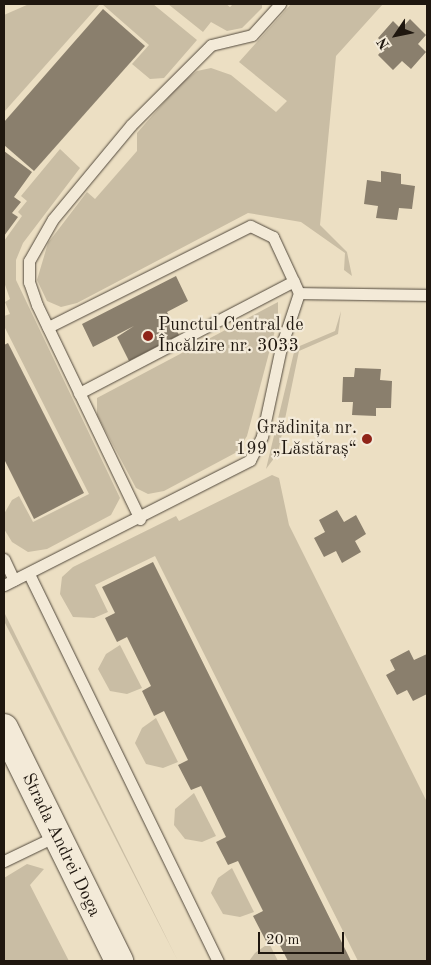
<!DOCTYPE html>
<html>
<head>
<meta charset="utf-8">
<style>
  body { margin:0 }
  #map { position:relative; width:431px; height:965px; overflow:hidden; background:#ecdfc3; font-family:"Old Standard TT",serif }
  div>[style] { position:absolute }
  .green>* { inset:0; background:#c9bda4 }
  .building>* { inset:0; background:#8a7f6d }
  .roads { filter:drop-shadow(0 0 1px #52493c) drop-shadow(0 0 1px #52493c) }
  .service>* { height:11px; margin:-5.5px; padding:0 5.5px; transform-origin:5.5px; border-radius:5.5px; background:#f3ead8 }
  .tertiary>* { height:28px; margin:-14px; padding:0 14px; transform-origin:14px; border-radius:14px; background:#f3ead8 }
  .dots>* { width:14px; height:14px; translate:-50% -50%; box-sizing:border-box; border:2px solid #f3ead8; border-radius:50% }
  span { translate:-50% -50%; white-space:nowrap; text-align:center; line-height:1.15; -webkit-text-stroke:4.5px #f3ead8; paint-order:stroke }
  .poi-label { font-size:18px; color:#1f170f }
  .left { translate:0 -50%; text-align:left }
  .right { translate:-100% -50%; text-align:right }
  .street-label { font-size:18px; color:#1f170f }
  .frame { position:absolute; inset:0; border:5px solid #1f170f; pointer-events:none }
  .north { position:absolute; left:371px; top:10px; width:50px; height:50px; -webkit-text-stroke:4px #f3ead8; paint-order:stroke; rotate:236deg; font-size:14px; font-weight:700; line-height:20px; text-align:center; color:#1f170f }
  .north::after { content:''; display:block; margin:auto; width:18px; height:22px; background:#1f170f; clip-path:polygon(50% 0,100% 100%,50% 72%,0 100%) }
  .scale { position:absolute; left:258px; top:932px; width:86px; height:22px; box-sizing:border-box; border:2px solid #1f170f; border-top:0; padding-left:6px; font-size:15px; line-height:18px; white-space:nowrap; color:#1f170f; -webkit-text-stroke:4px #f3ead8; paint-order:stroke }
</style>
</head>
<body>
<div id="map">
  <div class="green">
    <i style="clip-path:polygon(29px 4px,100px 4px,4px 112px,4px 15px)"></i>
    <i style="clip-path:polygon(102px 4px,153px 4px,197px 40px,164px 78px,150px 79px,132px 64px,149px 45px)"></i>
    <i style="clip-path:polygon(168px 4px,226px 4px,230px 7px,233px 4px,262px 4px,262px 8px,242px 28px,227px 31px,211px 22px,203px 32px)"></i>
    <i style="clip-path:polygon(291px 4px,383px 4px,336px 56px,320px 225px,347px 252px,352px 276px,344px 270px,345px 253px,301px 222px,248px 213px,77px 303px,61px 307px,47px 301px,37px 280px,48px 243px,87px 192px,95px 199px,137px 151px,137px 133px,180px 84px,197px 71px,211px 68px,231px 75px,276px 112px,287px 101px,239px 62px)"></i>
    <i style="clip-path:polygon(60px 149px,80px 168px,23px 243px,16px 260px,16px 280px,120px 498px,111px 515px,47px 549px,28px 552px,12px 542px,4px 529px,4px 514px,12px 500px,19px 496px,33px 522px,89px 494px,4px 326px,4px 316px,10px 314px,5px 302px,10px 299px,4px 282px,4px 241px,22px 216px,18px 212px,27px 201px,21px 196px)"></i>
    <i style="clip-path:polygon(278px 302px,278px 319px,247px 436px,237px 452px,164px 491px,148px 494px,136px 488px,97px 415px,97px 398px)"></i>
    <i style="clip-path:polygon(341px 311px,338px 334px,299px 351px,278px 453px,266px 469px,295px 348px,335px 331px)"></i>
    <i style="clip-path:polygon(272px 475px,279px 478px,289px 525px,427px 802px,427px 961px,358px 961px,155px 556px,95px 585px,108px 612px,94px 618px,73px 617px,60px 594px,62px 577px,73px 567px,176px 516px,179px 521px)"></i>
    <i style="clip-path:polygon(4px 612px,178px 961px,4px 621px)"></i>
    <i style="clip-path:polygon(120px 645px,142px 688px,127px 694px,110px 691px,98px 669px,106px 654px)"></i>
    <i style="clip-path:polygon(156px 718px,178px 762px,163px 768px,146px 764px,135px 743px,142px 728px)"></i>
    <i style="clip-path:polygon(194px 793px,216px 836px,202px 842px,185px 839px,174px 825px,175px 809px)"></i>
    <i style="clip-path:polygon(27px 864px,44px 869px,30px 885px,69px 961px,4px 961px,4px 878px)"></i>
    <i style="clip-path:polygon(232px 868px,254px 912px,240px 917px,223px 914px,211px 893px,218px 878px)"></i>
    <i style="clip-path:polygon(269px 943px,278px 961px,249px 961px,255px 953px)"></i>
  </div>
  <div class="building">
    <i style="clip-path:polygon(103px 9px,145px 46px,34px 171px,4px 145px,4px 122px)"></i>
    <i style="clip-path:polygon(410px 19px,426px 35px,418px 44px,426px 52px,411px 69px,402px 61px,393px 70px,378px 55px,386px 46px,378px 38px,393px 21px,401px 29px)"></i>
    <i style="clip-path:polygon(4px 151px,32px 172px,14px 197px,21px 202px,12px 213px,18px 217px,4px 236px)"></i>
    <i style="clip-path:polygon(381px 171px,401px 174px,401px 184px,415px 186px,412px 209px,399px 208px,397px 220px,376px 218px,378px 206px,364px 204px,367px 180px,381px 182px)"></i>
    <i style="clip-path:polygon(176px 276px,188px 301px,167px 312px,179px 335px,129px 361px,117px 337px,134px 326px,93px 347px,82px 324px)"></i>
    <i style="clip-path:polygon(8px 343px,84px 493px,34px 519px,4px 459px,4px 345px)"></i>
    <i style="clip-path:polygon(355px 368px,381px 369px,380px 380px,392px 381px,391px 408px,376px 408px,376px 416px,352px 415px,353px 402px,342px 402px,343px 377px,354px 377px)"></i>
    <i style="clip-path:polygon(337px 510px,344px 522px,356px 515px,366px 534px,355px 541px,361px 552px,342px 563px,336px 551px,324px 557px,314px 538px,325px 532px,319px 520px)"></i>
    <i style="clip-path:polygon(153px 562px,228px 713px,351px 961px,288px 961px,275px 936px,266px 941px,253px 916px,263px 911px,238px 861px,228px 865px,216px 842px,226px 837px,201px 786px,191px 790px,178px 765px,188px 760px,164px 711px,154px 716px,142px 691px,151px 686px,127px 637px,117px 642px,105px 618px,115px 613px,102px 587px)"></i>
    <i style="clip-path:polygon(409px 650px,414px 660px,427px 654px,427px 694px,413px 701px,407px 690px,397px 695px,386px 675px,395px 670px,390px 660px)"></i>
  </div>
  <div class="roads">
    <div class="service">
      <i style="left:299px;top:293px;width:128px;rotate:0.9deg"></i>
      <i style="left:79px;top:393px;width:242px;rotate:-27.5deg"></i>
      <i style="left:140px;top:519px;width:237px;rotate:-115.7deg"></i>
      <i style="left:37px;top:305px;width:24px;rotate:-109deg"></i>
      <i style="left:29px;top:282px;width:21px;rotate:-90deg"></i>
      <i style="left:29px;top:261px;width:48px;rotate:-60.3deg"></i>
      <i style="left:53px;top:219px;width:122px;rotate:-50.3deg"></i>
      <i style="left:131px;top:125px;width:113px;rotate:-45deg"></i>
      <i style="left:211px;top:45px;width:42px;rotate:-13.7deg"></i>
      <i style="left:252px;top:35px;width:42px;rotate:-47.9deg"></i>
      <i style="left:4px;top:559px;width:23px;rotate:65deg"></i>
      <i style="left:29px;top:574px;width:431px;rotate:64deg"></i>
      <i style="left:4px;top:585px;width:276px;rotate:-26.9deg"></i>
      <i style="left:250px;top:460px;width:27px;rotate:-63deg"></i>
      <i style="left:262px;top:436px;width:91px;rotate:-77.9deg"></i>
      <i style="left:281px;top:347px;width:57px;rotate:-71.6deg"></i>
      <i style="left:299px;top:293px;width:62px;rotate:-114.9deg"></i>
      <i style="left:273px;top:237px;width:25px;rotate:-154deg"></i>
      <i style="left:250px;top:226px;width:226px;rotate:153.4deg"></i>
      <i style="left:4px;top:861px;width:58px;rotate:-25.7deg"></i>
    </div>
    <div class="tertiary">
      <i style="left:4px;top:728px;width:260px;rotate:63.7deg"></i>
    </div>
  </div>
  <div class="dots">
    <i style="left:148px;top:336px;background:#8f2418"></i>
    <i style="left:367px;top:439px;background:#8f2418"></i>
  </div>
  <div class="poi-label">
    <span class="left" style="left:158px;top:336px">Punctul Central de<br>Încălzire nr. 3033</span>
    <span class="right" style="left:357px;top:439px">Grădinița nr.<br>199 „Lăstăraș“</span>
  </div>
  <div class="street-label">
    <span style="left:61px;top:845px;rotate:64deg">Strada Andrei Doga</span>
  </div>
  <div class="frame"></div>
  <div class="north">N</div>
  <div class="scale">20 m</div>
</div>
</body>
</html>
